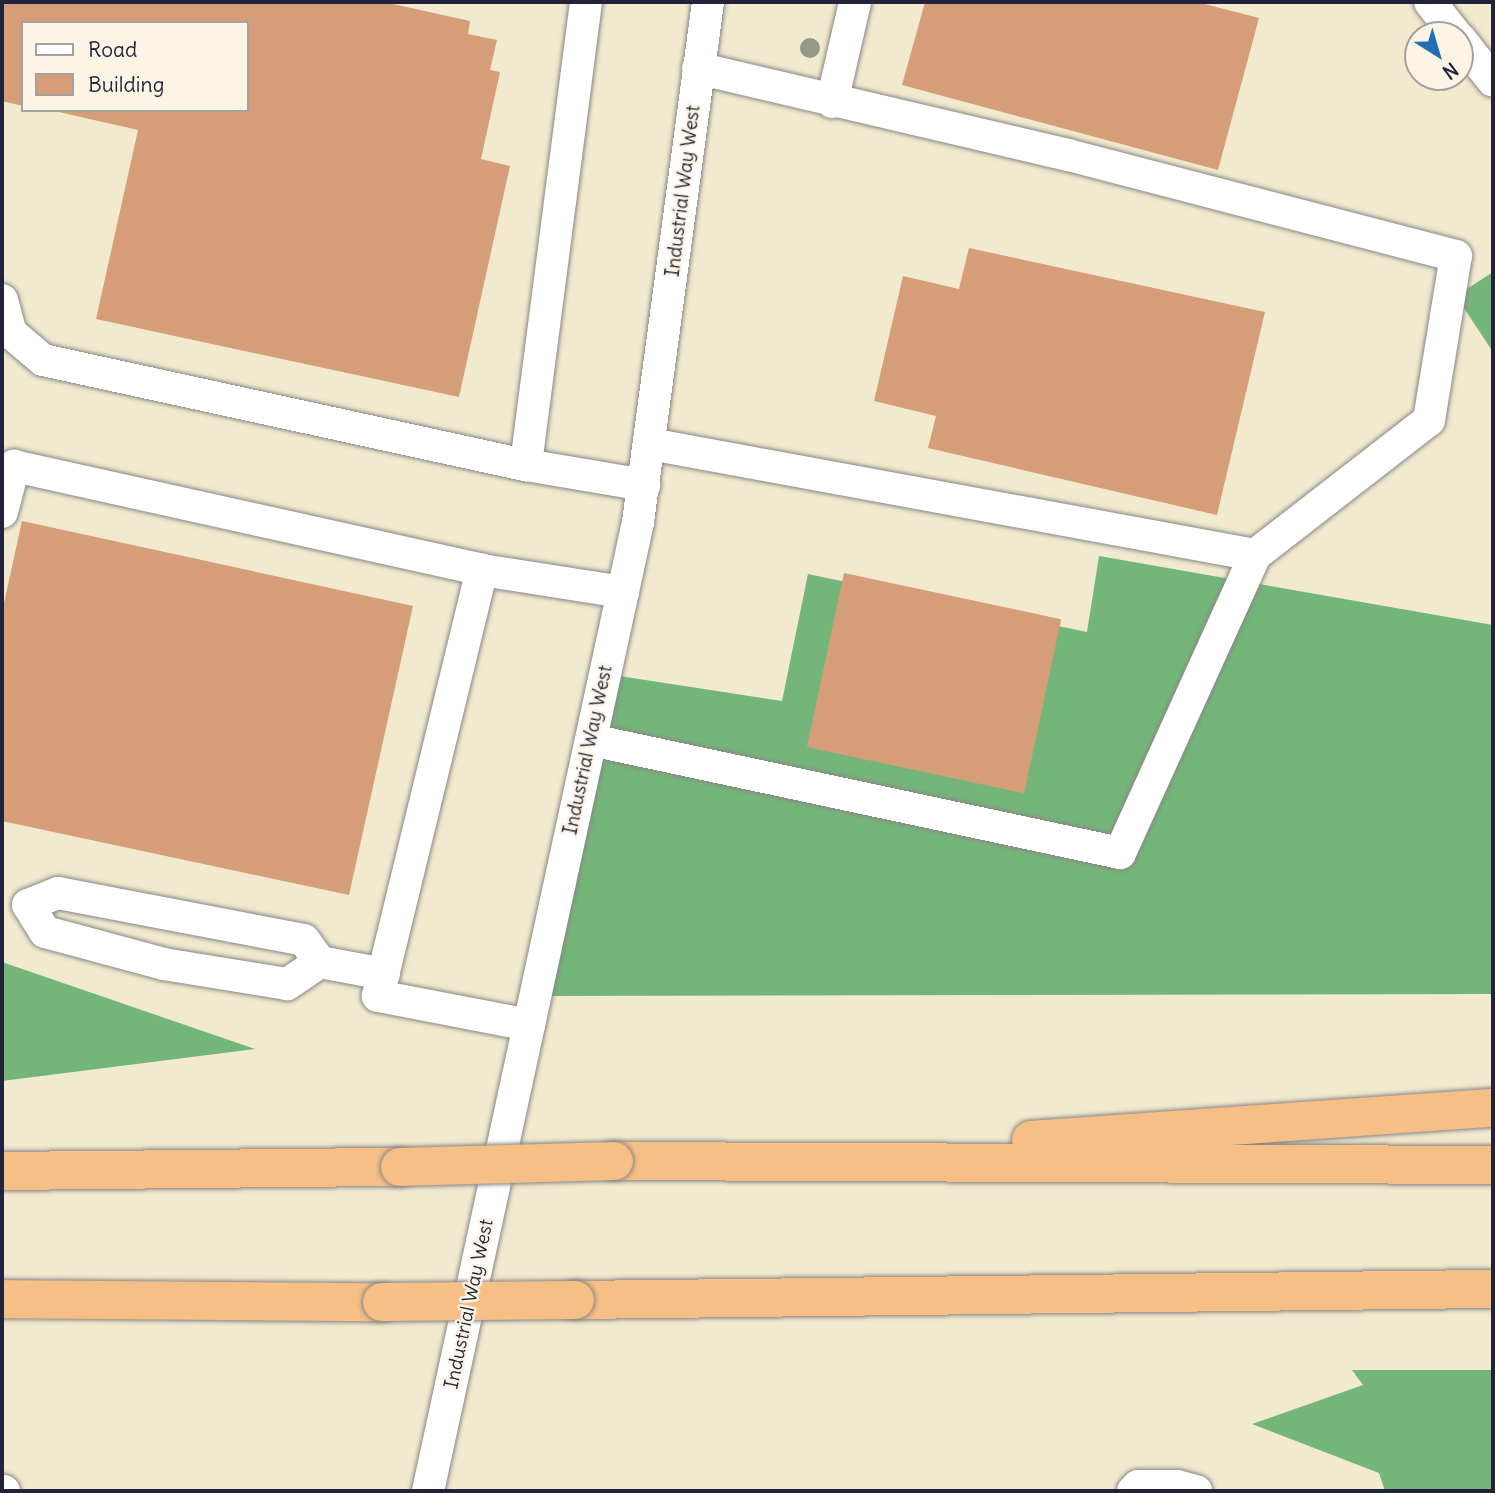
<!DOCTYPE html>
<html>
<head>
<meta charset="utf-8">
<style>
  body { margin:0 }
  #map { position:relative; width:1495px; height:1493px; overflow:hidden; background:#f1eacf; font-family:Delius,sans-serif }
  div>[style] { position:absolute }
  .forest>* { inset:0; background:#74b67a }
  .building>* { inset:0; background:#d69e78; transform-origin:0 0 }
  .roads { filter:drop-shadow(0 0 2px #8a8685) drop-shadow(0 0 2px #8a8685) }
  .minor>* { height:32px; margin:-16px; padding:0 16px; transform-origin:16px; border-radius:16px; background:#fff }
  .highway>* { height:38px; margin:-19px; padding:0 19px; transform-origin:19px; border-radius:19px; background:#f5bf86 }
  .bridges { filter:drop-shadow(0 0 2px #8a8685) drop-shadow(0 0 2px #8a8685) }
  .highway-bridge>* { height:38px; margin:-19px; padding:0 19px; transform-origin:19px; border-radius:19px; background:#f5bf86 }
  .trees>* { width:20px; height:20px; margin:-10px; border-radius:50%; background:#919a8b }
  span { translate:-50% -50%; white-space:nowrap; text-align:center; line-height:1.15; -webkit-text-stroke:5px #fcf5e5; paint-order:stroke }
  .street-label { font-size:19px; color:#22223b }
  .frame { position:absolute; inset:0; border:4px solid #22223b; pointer-events:none }
  .legend { position:absolute; left:21px; top:21px; width:228px; height:91px; box-sizing:border-box; background:#fcf5e5; border:2px solid #a5a1a1; margin:0; padding:9px 12px; list-style:none; font-size:21px; color:#22223b }
  .legend li { display:flex; align-items:center; gap:14px; height:35px }
  .legend b { width:35px; border:2px solid #a5a1a1 }
  .north { position:absolute; left:1404px; top:21px; width:70px; height:70px; box-sizing:border-box; background:#fcf5e5; border:2px solid #a5a1a1; border-radius:50%; rotate:143deg; font-size:19px; font-weight:700; line-height:28px; text-align:center; color:#22223b }
  .north::after { content:''; display:block; margin:auto; width:24px; height:32px; background:#1f6fb2; clip-path:polygon(50% 0,100% 100%,50% 72%,0 100%) }
</style>
</head>
<body>
<div id="map">
  <div class="forest">
    <i style="clip-path:polygon(1493px 272px,1493px 352px,1456px 296px)"></i>
    <i style="clip-path:polygon(1099px 556px,1493px 625px,1493px 994px,539px 996px,600px 673px,782px 701px,808px 574px,1087px 632px)"></i>
    <i style="clip-path:polygon(2px 962px,255px 1049px,2px 1081px)"></i>
    <i style="clip-path:polygon(1352px 1370px,1493px 1370px,1493px 1491px,1385px 1491px,1379px 1473px,1252px 1424px,1363px 1385px)"></i>
  </div>
  <div class="building">
    <i style="clip-path:polygon(2px 2px,384px 2px,470px 21px,468px 34px,497px 40px,490px 70px,500px 72px,481px 159px,510px 166px,459px 397px,96px 319px,138px 130px,50px 110px,247px 110px,247px 23px,23px 23px,23px 106px,2px 101px)"></i>
    <i style="clip-path:polygon(925px 2px,1197px 2px,1259px 18px,1218px 170px,902px 85px)"></i>
    <i style="clip-path:polygon(969px 248px,1265px 312px,1217px 515px,928px 448px,936px 416px,874px 401px,903px 276px,959px 289px)"></i>
    <i style="clip-path:polygon(22px 521px,413px 606px,349px 895px,2px 821px,2px 612px)"></i>
    <i style="left:844px;top:573px;width:222px;height:178px;rotate:12deg"></i>
  </div>
  <div class="roads">
    <div class="minor">
      <i style="left:586px;top:2px;width:467px;rotate:97.4deg"></i>
      <i style="left:526px;top:465px;width:120px;rotate:9.6deg"></i>
      <i style="left:1430px;top:2px;width:42px;rotate:51.8deg"></i>
      <i style="left:1460px;top:39px;width:53px;rotate:51.8deg"></i>
      <i style="left:832px;top:102px;width:103px;rotate:-77deg"></i>
      <i style="left:2px;top:300px;width:34px;rotate:75deg"></i>
      <i style="left:11px;top:333px;width:42px;rotate:40.2deg"></i>
      <i style="left:43px;top:360px;width:494px;rotate:12.3deg"></i>
      <i style="left:650px;top:444px;width:615px;rotate:10.4deg"></i>
      <i style="left:1255px;top:555px;width:220px;rotate:-37.8deg"></i>
      <i style="left:1429px;top:420px;width:166px;rotate:-80.7deg"></i>
      <i style="left:1456px;top:256px;width:401px;rotate:-165.4deg"></i>
      <i style="left:1068px;top:155px;width:380px;rotate:-166.8deg"></i>
      <i style="left:2px;top:512px;width:48px;rotate:-75.4deg"></i>
      <i style="left:14px;top:466px;width:479px;rotate:12.5deg"></i>
      <i style="left:591px;top:740px;width:541px;rotate:12.06deg"></i>
      <i style="left:1120px;top:853px;width:327px;rotate:-65.6deg"></i>
      <i style="left:320px;top:962px;width:40px;rotate:146deg"></i>
      <i style="left:287px;top:984px;width:125px;rotate:-170.8deg"></i>
      <i style="left:164px;top:964px;width:123px;rotate:-164.9deg"></i>
      <i style="left:45px;top:932px;width:32px;rotate:-122deg"></i>
      <i style="left:28px;top:905px;width:32px;rotate:-22deg"></i>
      <i style="left:58px;top:893px;width:250px;rotate:10.8deg"></i>
      <i style="left:304px;top:940px;width:27px;rotate:54deg"></i>
      <i style="left:320px;top:962px;width:65px;rotate:10.6deg"></i>
      <i style="left:529px;top:1025px;width:154px;rotate:-169.1deg"></i>
      <i style="left:378px;top:996px;width:439px;rotate:-76.3deg"></i>
      <i style="left:482px;top:570px;width:143px;rotate:8.9deg"></i>
      <i style="left:2px;top:1491px;width:2px"></i>
      <i style="left:428px;top:1491px;width:991px;rotate:-77.77deg"></i>
      <i style="left:638px;top:522px;width:525px;rotate:-82.33deg"></i>
      <i style="left:1133px;top:1491px;width:7px;rotate:-45deg"></i>
      <i style="left:1138px;top:1486px;width:39px"></i>
      <i style="left:1177px;top:1486px;width:20px;rotate:15deg"></i>
    </div>
    <div class="highway">
      <i style="left:1031px;top:1140px;width:463px;rotate:-4deg"></i>
      <i style="left:614px;top:1161px;width:879px;rotate:0.26deg"></i>
      <i style="left:2px;top:1171px;width:398px;rotate:-0.6deg"></i>
      <i style="left:2px;top:1299px;width:380px;rotate:0.5deg"></i>
      <i style="left:575px;top:1300px;width:918px;rotate:-0.69deg"></i>
    </div>
  </div>
  <div class="bridges">
    <div class="highway-bridge">
      <i style="left:400px;top:1167px;width:214px;rotate:-1.6deg"></i>
      <i style="left:382px;top:1302px;width:193px;rotate:-0.6deg"></i>
    </div>
  </div>
  <div class="trees">
    <i style="left:810px;top:48px"></i>
  </div>
  <div class="street-label">
    <span style="left:683px;top:191px;rotate:-83deg">Industrial Way West</span>
    <span style="left:588px;top:750px;rotate:-78deg">Industrial Way West</span>
    <span style="left:469px;top:1304px;rotate:-78deg">Industrial Way West</span>
  </div>
  <div class="frame"></div>
  <ul class="legend">
  <li><b style="height:9px;background:#fff"></b>Road</li>
  <li><b style="height:19px;background:#d69e78"></b>Building</li>
  </ul>
  <div class="north">N</div>
</div>
</body>
</html>
